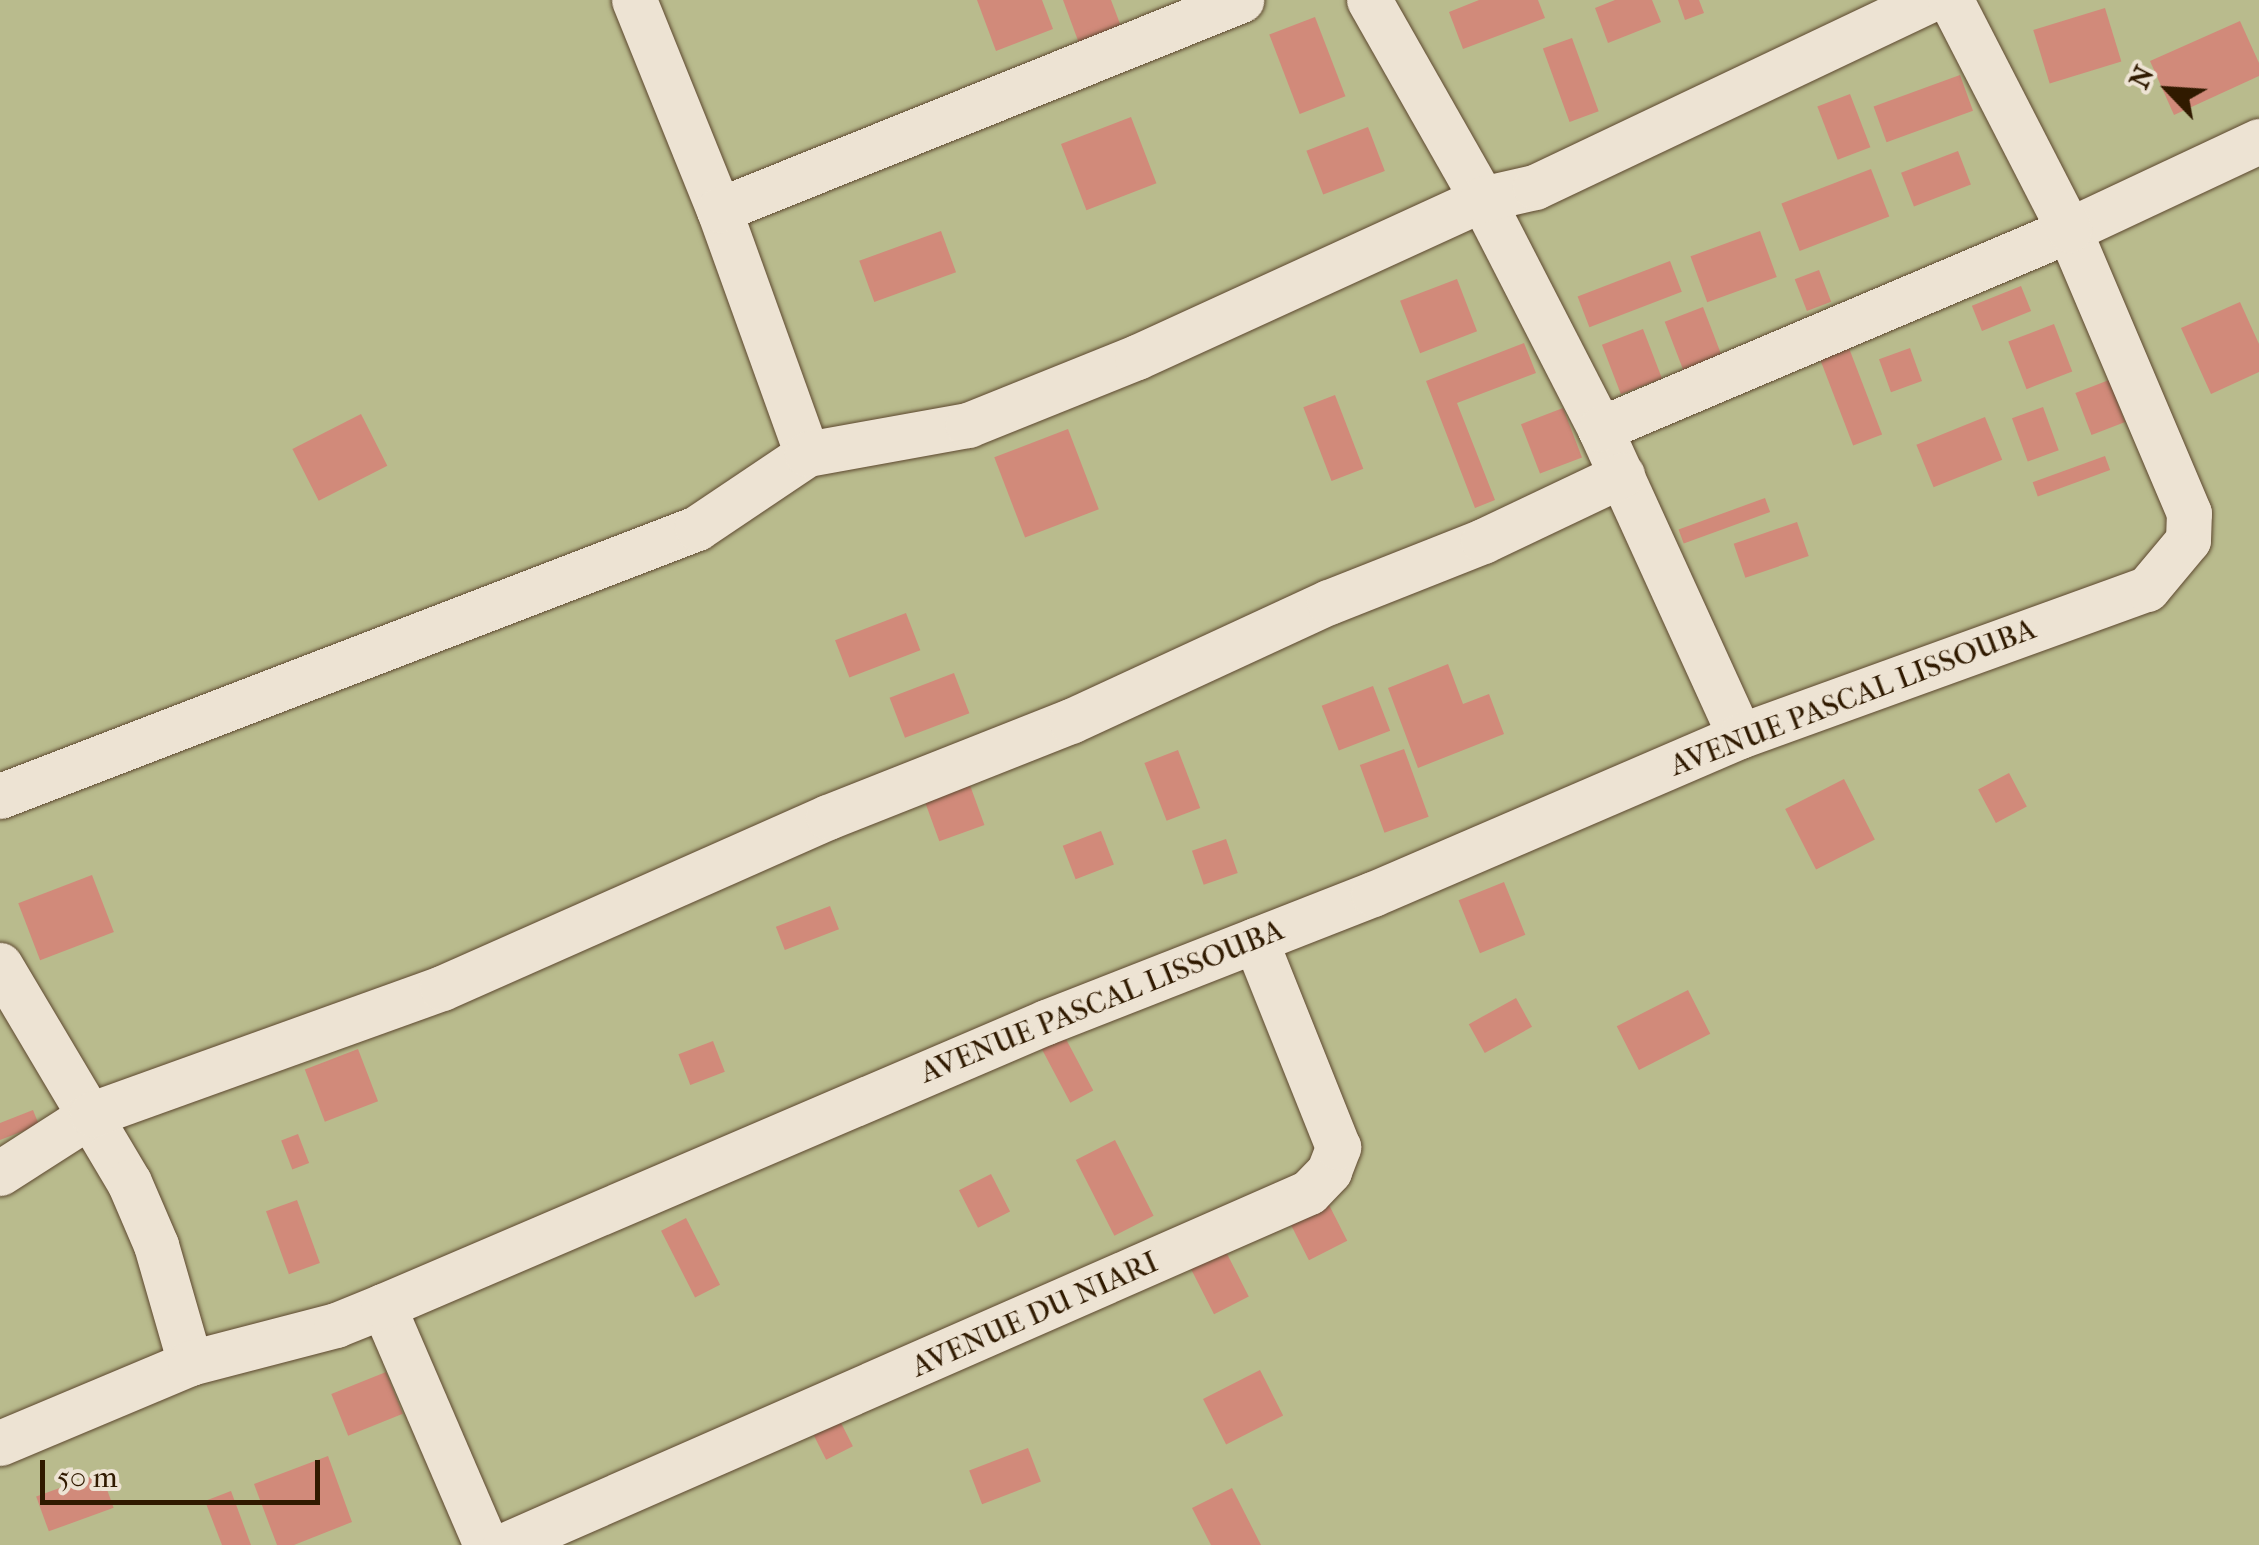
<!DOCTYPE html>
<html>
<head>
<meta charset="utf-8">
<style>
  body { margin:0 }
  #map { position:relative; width:2259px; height:1545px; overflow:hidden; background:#e4d4bb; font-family:"IM FELL French Canon",serif }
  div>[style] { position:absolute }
  .green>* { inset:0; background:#b9bb8d; transform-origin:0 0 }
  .building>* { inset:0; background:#d18a7a; transform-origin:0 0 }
  .roads { filter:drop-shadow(0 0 2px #5d482f) drop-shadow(0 0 2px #5d482f) }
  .street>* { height:45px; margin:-22.5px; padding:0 22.5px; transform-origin:22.5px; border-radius:22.5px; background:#ede3d3 }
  span { translate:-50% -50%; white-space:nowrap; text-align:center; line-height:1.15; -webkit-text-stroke:9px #ede3d3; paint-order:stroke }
  .street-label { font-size:30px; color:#301a00 }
  .north { position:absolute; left:2119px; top:40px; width:100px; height:100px; -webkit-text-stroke:8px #ede3d3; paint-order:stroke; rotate:295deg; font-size:28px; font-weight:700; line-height:40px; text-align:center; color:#301a00 }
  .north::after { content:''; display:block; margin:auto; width:35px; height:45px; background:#301a00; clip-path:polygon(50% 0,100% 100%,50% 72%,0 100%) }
  .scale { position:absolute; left:40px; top:1460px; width:280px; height:45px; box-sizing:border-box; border:5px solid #301a00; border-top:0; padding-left:12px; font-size:30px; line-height:35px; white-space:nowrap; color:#301a00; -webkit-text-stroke:8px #ede3d3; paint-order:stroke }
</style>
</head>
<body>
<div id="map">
  <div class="green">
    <i style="left:0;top:0;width:2259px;height:1545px"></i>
  </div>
  <div class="building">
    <i style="clip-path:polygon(977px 0,1042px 0,1053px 29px,996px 51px)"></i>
    <i style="clip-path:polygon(1063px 0,1111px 0,1122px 29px,1080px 46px)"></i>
    <i style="clip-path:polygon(1479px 0,1538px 0,1545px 18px,1463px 49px,1449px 12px)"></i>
    <i style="clip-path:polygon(1615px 0,1652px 0,1661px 22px,1608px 43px,1595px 8px)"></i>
    <i style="clip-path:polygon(1678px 0,1699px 0,1704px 13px,1685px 20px)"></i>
    <i style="left:2105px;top:8px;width:56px;height:75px;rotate:73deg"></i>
    <i style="left:1315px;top:17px;width:85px;height:49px;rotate:69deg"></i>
    <i style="clip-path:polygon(2240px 21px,2259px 63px,2259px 76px,2174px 115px,2150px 61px)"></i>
    <i style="left:1572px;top:38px;width:78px;height:31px;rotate:70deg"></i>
    <i style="left:1960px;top:75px;width:38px;height:92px;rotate:70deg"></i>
    <i style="left:1850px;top:94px;width:57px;height:35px;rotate:69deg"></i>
    <i style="left:1131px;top:117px;width:71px;height:75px;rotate:69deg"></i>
    <i style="left:1368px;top:127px;width:47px;height:66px;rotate:69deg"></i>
    <i style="left:1958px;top:151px;width:36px;height:61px;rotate:69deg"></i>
    <i style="left:1871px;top:169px;width:51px;height:96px;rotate:69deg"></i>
    <i style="left:941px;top:231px;width:44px;height:87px;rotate:70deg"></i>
    <i style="left:1760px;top:231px;width:49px;height:74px;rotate:70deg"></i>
    <i style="left:1670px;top:261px;width:33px;height:99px;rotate:69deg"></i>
    <i style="left:1819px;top:270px;width:34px;height:26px;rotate:69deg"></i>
    <i style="left:1457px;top:279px;width:56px;height:61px;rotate:69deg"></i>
    <i style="left:2021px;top:286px;width:27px;height:53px;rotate:68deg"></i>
    <i style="clip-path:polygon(2240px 302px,2259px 344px,2259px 372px,2211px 394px,2181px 328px)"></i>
    <i style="left:1703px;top:307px;width:53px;height:41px;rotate:69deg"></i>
    <i style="left:2054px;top:324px;width:51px;height:49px;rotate:69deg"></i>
    <i style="left:1643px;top:329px;width:53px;height:44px;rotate:69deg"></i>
    <i style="clip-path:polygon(1524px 343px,1536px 373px,1457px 403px,1495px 500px,1475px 508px,1426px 381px)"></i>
    <i style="left:1847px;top:343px;width:98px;height:31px;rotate:69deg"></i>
    <i style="left:1910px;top:348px;width:35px;height:33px;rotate:70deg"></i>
    <i style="left:2109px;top:380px;width:45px;height:36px;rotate:69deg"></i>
    <i style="left:1335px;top:395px;width:79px;height:34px;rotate:69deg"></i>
    <i style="left:2043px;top:407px;width:46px;height:33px;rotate:70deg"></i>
    <i style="left:1563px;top:408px;width:53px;height:45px;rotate:69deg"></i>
    <i style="left:361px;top:414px;width:58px;height:77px;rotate:63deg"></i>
    <i style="left:1985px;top:417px;width:46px;height:74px;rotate:68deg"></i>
    <i style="left:1068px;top:429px;width:86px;height:79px;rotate:69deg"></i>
    <i style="left:2105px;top:456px;width:15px;height:77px;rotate:70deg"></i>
    <i style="left:1765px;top:498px;width:15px;height:92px;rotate:70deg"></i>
    <i style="left:1797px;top:522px;width:36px;height:67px;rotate:71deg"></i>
    <i style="left:906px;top:613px;width:40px;height:76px;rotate:69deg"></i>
    <i style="clip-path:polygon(1448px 664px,1463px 704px,1489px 694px,1504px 734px,1418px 768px,1388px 688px)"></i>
    <i style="left:954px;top:673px;width:43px;height:69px;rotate:69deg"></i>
    <i style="left:1373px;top:686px;width:48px;height:55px;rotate:69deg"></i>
    <i style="left:1404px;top:749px;width:72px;height:47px;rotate:70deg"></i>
    <i style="left:1178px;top:750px;width:62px;height:36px;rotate:69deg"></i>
    <i style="left:2009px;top:773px;width:38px;height:35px;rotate:62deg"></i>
    <i style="left:967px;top:777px;width:51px;height:48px;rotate:70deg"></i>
    <i style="left:1844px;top:779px;width:68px;height:66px;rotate:63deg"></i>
    <i style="left:1101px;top:831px;width:36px;height:41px;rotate:69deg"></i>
    <i style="left:1226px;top:839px;width:36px;height:36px;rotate:71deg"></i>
    <i style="left:92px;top:875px;width:61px;height:79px;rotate:69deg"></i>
    <i style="left:1504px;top:882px;width:57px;height:49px;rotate:68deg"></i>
    <i style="left:830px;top:906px;width:25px;height:58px;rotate:69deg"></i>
    <i style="left:1688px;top:990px;width:49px;height:80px;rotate:63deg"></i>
    <i style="left:1516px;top:998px;width:33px;height:54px;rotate:61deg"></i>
    <i style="left:1059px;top:1026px;width:73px;height:26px;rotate:62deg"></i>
    <i style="left:713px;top:1041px;width:33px;height:37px;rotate:69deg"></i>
    <i style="left:358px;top:1049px;width:56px;height:57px;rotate:69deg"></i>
    <i style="clip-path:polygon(33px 1110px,39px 1125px,0 1140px,0 1123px)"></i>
    <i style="left:298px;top:1134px;width:31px;height:18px;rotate:69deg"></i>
    <i style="left:1115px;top:1140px;width:85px;height:44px;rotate:63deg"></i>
    <i style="left:991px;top:1174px;width:42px;height:36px;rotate:63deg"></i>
    <i style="left:1325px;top:1197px;width:49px;height:43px;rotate:63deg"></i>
    <i style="left:297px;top:1200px;width:67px;height:33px;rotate:70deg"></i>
    <i style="left:686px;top:1218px;width:75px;height:28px;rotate:63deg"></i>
    <i style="left:1222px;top:1244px;width:59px;height:39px;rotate:63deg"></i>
    <i style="left:1260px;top:1370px;width:51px;height:64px;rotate:63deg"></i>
    <i style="left:386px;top:1372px;width:45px;height:59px;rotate:68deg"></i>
    <i style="left:837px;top:1415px;width:35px;height:30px;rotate:63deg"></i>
    <i style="left:1028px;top:1448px;width:36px;height:63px;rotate:69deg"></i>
    <i style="clip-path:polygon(328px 1456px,352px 1522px,294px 1545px,277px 1545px,254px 1484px)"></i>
    <i style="left:101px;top:1473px;width:37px;height:69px;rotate:70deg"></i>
    <i style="clip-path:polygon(1232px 1488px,1261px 1545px,1211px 1545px,1192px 1508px)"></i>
    <i style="clip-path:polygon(231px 1491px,251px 1545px,222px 1545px,205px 1501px)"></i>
  </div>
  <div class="roads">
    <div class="street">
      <i style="left:634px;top:0;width:227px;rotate:68deg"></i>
      <i style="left:719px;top:210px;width:259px;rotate:70.2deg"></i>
      <i style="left:1369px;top:0;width:229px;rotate:60.4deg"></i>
      <i style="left:1482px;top:199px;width:259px;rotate:62.8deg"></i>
      <i style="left:1600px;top:429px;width:337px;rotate:65.5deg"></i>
      <i style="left:719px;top:210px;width:563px;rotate:-21.91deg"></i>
      <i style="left:1600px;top:429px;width:509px;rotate:-22.99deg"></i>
      <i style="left:2069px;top:230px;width:210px;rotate:-25.1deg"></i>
      <i style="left:0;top:796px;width:747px;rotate:-21.03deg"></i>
      <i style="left:697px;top:528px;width:133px;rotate:-33.9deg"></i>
      <i style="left:807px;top:454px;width:164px;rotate:-10.2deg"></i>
      <i style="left:968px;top:425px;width:182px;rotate:-21.9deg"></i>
      <i style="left:1137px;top:357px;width:379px;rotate:-24.6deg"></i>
      <i style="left:1482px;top:199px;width:54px;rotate:-12.8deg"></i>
      <i style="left:1535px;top:187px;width:436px;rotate:-25.4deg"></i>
      <i style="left:0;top:965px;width:252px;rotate:59.3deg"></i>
      <i style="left:129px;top:1182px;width:69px;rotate:66.8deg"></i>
      <i style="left:156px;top:1245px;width:123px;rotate:73.9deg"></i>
      <i style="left:0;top:1173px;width:109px;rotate:-32.7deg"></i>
      <i style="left:92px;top:1114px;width:372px;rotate:-19.8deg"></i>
      <i style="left:442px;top:988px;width:422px;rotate:-23.9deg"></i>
      <i style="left:828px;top:817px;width:261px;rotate:-21.6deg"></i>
      <i style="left:1071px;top:721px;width:284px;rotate:-24.8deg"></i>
      <i style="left:1329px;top:602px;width:166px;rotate:-21.6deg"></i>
      <i style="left:1483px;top:541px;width:154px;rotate:-25.4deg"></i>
      <i style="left:383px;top:1306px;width:260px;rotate:66.7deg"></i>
      <i style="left:0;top:1443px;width:206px;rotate:-22.8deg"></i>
      <i style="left:190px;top:1363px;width:151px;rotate:-14.6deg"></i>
      <i style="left:336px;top:1325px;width:51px;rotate:-22deg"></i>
      <i style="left:383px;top:1306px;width:721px;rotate:-23.19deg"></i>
      <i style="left:1046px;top:1022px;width:351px;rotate:-21.4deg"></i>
      <i style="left:1373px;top:894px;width:400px;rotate:-23.3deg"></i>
      <i style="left:1740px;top:736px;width:433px;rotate:-19.9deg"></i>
      <i style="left:2147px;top:589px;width:64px;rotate:-50.1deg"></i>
      <i style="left:2188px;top:540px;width:27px;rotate:-88deg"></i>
      <i style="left:2189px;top:513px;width:307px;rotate:-113deg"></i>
      <i style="left:2069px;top:230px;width:259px;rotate:-117.2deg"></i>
      <i style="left:505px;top:1545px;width:878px;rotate:-23.7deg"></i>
      <i style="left:1309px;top:1192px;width:29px;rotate:-46deg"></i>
      <i style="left:1329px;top:1171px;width:26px;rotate:-69deg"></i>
      <i style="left:1338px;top:1147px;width:223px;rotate:-111.8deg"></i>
    </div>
  </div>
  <div class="street-label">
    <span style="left:1853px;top:698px;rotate:-21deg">AVENUE PASCAL LISSOUBA</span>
    <span style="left:1102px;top:1002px;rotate:-22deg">AVENUE PASCAL LISSOUBA</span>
    <span style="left:1035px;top:1315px;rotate:-24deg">AVENUE DU NIARI</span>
  </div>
  <div class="north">N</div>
  <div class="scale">50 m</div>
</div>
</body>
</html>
